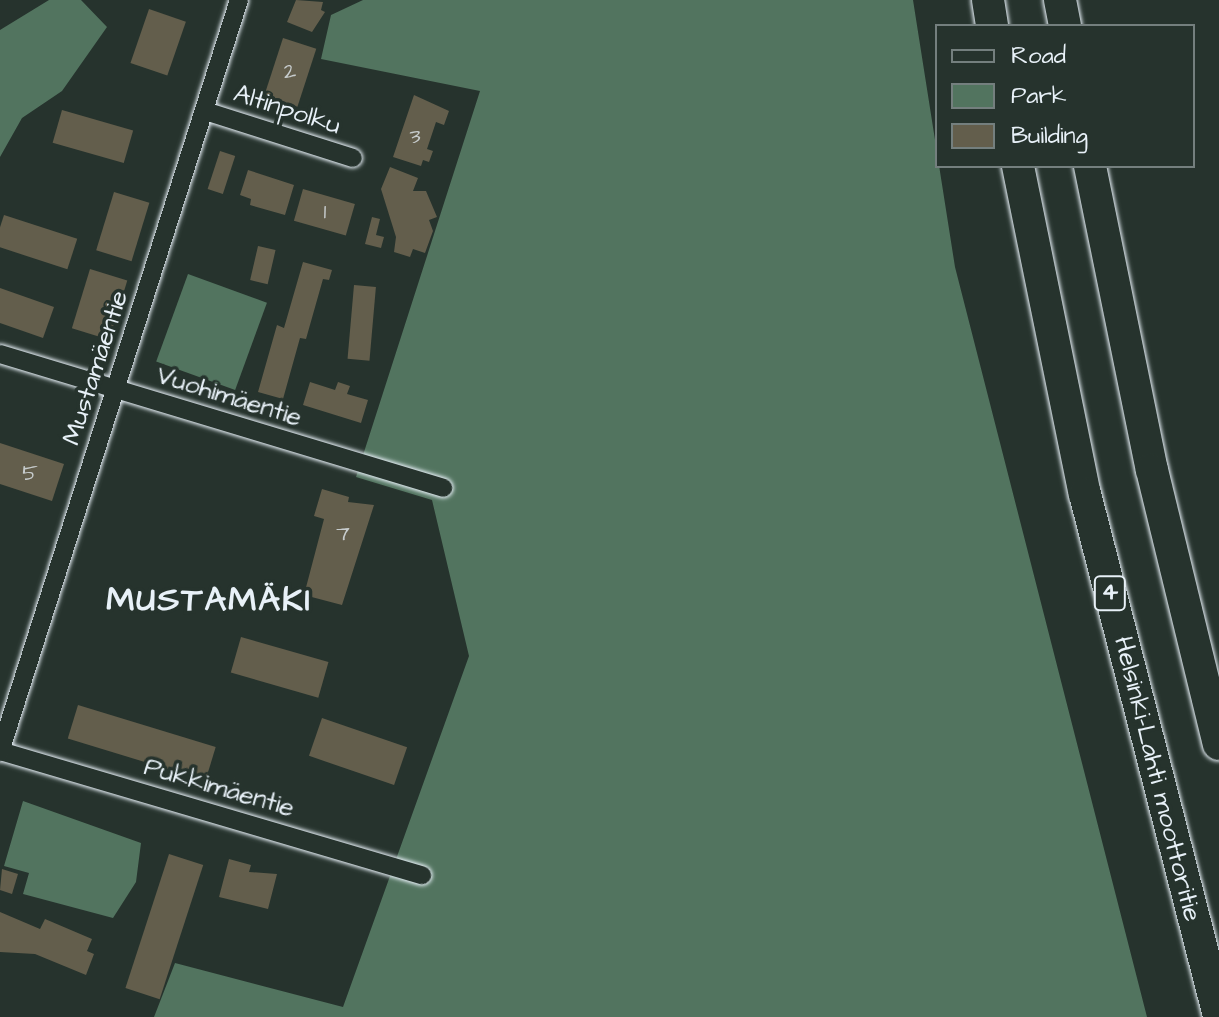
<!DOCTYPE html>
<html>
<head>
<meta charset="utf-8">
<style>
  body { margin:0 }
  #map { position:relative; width:1219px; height:1017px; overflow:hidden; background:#26332d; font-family:"Architects Daughter",sans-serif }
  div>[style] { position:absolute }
  .green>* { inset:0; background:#52745f; transform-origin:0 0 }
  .building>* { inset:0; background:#635e4c; transform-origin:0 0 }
  .roads { filter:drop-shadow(0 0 2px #e8f1f8) drop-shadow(0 0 2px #e8f1f8) }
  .street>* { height:18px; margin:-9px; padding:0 9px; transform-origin:9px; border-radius:9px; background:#26332d }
  .highway>* { height:32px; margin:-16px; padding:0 16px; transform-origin:16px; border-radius:16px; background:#26332d }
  span { translate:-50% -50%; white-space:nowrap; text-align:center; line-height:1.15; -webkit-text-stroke:7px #26332d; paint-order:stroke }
  .number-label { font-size:22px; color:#c7cccd }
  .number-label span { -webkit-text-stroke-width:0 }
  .shield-label span { padding:2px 6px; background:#26332d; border:2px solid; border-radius:6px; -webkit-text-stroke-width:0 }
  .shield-label { font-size:24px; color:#e8f1f8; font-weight:700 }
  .street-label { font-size:26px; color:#e8f1f8 }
  .district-label { font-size:34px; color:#e8f1f8; font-weight:700; letter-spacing:2px }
  .legend { position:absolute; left:935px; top:24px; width:260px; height:144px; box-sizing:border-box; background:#26332d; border:2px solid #747f7e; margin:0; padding:10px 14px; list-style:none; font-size:24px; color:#e8f1f8 }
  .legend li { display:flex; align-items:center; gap:16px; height:40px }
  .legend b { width:40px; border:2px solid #747f7e }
</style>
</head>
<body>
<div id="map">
  <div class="green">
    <i style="clip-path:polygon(49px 0,81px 0,107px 27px,62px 91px,22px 118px,0 157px,0 30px)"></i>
    <i style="clip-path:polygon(363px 0,913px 0,955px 267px,1147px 1017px,154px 1017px,175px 963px,343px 1007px,469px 656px,432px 500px,356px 477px,480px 91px,321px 59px,331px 15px)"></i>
    <i style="left:188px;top:274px;width:84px;height:93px;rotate:20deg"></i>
    <i style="clip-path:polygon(23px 801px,141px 843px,136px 882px,113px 918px,23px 894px,29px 873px,4px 866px)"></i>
  </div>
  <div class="building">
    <i style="clip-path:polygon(296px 0,323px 2px,321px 10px,325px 12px,312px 32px,287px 22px)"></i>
    <i style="left:149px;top:9px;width:39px;height:57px;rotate:19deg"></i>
    <i style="left:283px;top:38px;width:35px;height:61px;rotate:18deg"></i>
    <i style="clip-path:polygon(414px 95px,449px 111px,444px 125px,436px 122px,427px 149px,433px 151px,429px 162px,423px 160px,421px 166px,393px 157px)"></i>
    <i style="left:62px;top:110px;width:74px;height:34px;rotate:16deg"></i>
    <i style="left:220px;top:151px;width:16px;height:40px;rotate:18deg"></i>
    <i style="clip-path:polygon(390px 167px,418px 178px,413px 191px,426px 191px,437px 217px,429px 220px,433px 231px,425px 253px,413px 249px,410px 257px,394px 252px,396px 237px,381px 189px)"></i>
    <i style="clip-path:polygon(248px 170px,294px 185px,285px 215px,250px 205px,251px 199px,240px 195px)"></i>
    <i style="left:303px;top:189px;width:54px;height:33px;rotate:16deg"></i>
    <i style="left:114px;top:192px;width:37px;height:61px;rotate:17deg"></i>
    <i style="left:4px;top:215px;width:77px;height:32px;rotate:18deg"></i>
    <i style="clip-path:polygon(372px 217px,380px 219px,376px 235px,384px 237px,381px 248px,365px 244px)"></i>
    <i style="left:258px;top:246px;width:18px;height:35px;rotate:13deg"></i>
    <i style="clip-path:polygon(303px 262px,332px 270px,329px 280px,323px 279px,306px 339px,300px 338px,283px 399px,258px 392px,277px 325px,284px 328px)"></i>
    <i style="left:90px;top:269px;width:39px;height:62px;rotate:17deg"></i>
    <i style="left:354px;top:285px;width:22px;height:74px;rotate:5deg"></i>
    <i style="clip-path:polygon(0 288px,54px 307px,43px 338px,0 323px)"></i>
    <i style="clip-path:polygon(310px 382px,335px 390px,338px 382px,350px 386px,347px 394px,368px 400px,361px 423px,303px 405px)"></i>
    <i style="clip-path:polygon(0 443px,64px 464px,52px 501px,0 484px)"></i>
    <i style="clip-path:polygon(322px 489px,349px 497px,348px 502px,374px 505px,342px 605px,304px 595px,324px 519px,314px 516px)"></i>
    <i style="left:241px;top:637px;width:91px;height:37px;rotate:16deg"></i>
    <i style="left:78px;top:705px;width:144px;height:35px;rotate:17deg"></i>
    <i style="left:322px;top:718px;width:90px;height:40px;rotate:19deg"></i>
    <i style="left:169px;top:854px;width:36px;height:141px;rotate:18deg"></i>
    <i style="clip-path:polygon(229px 859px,251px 865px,249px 872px,277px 874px,268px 909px,219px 897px)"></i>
    <i style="clip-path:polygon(2px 869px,18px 874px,12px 894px,0 890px)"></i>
    <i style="clip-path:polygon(0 912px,40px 929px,45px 919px,92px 939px,87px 951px,94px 954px,86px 975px,35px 954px,0 952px)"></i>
  </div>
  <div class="roads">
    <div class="street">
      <i style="left:205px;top:111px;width:155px;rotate:17.6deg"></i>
      <i style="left:0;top:354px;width:463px;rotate:16.8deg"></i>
      <i style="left:0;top:751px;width:440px;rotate:16.4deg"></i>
      <i style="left:0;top:752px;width:789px;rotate:-72.37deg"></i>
    </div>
    <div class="highway">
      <i style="left:988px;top:0;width:26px;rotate:81deg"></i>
      <i style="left:1060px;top:0;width:26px;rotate:79deg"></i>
      <i style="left:1018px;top:166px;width:335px;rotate:78.5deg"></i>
      <i style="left:1085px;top:494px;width:539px;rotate:75.6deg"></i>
      <i style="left:1090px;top:166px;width:310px;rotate:78.5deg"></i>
      <i style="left:1152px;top:470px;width:282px;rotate:76.3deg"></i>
    </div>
  </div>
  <div class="number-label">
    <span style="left:290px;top:72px">2</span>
    <span style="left:415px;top:137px">3</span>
    <span style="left:325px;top:212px">1</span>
    <span style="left:30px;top:474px">5</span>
    <span style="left:343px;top:534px">7</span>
  </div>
  <div class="shield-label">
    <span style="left:1110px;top:593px">4</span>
  </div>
  <div class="street-label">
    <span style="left:287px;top:110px;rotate:18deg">Altinpolku</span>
    <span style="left:96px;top:368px;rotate:-72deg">Mustamäentie</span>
    <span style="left:229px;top:397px;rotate:17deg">Vuohimäentie</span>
    <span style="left:1157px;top:779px;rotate:76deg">Helsinki-Lahti moottoritie</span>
    <span style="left:219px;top:788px;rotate:16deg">Pukkimäentie</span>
  </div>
  <div class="district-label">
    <span style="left:209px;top:601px">MUSTAMÄKI</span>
  </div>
  <ul class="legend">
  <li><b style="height:10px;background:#26332d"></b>Road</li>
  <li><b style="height:22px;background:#52745f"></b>Park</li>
  <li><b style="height:22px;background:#635e4c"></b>Building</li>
  </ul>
</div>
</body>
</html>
